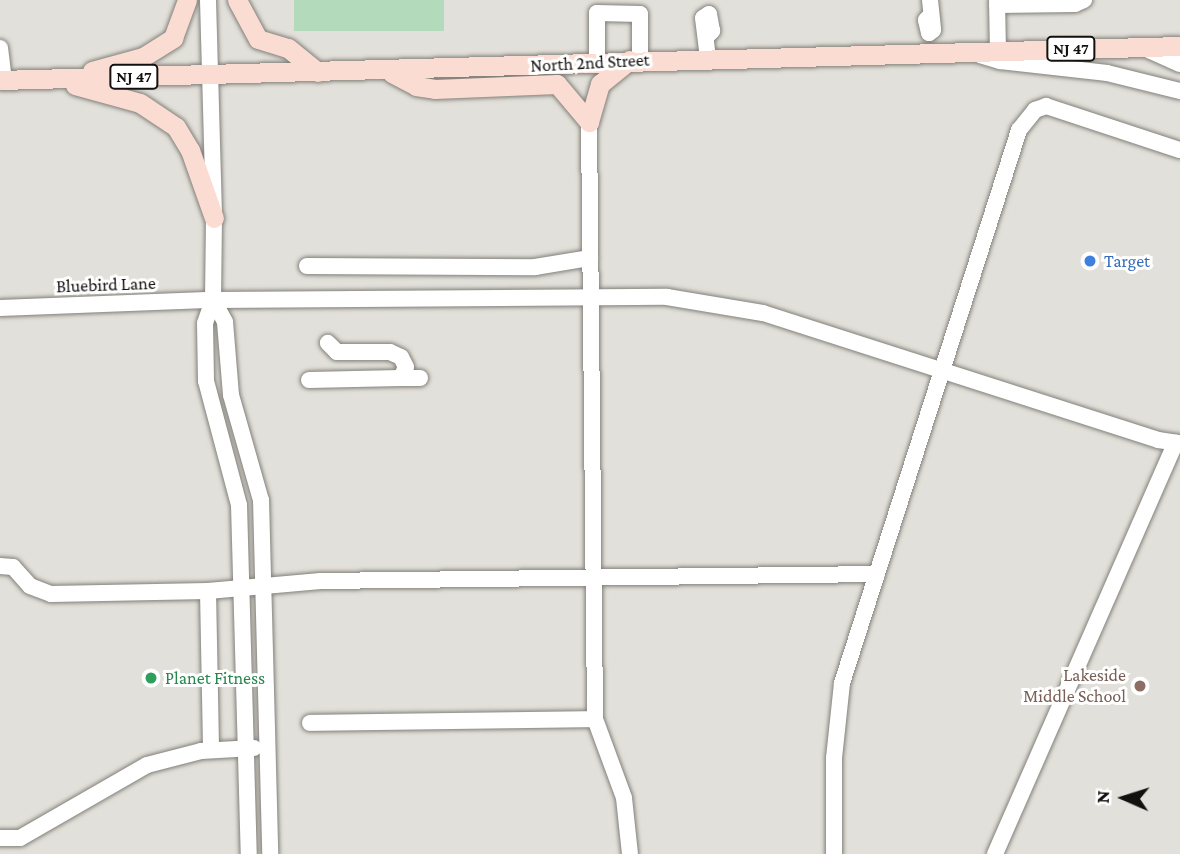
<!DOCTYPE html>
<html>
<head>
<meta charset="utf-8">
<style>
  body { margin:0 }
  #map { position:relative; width:1180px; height:854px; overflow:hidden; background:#e2e0da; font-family:"Crimson Pro",serif }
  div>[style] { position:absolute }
  .green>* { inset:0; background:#b3dbbb; transform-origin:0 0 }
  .roads { filter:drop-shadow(0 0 2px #82807a) drop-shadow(0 0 2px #82807a) }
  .minor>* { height:16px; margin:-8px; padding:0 8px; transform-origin:8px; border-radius:8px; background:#fff }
  .major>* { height:19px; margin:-9.5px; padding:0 9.5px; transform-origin:9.5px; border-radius:9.5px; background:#fbdcd2 }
  .dots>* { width:19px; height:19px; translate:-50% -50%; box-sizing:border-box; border:4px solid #fff; border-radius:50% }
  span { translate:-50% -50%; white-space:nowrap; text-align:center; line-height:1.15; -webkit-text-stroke:6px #fff; paint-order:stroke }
  .shield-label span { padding:2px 5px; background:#fff; border:2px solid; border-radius:5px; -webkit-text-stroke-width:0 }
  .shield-label { font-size:16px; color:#12110f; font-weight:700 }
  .street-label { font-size:18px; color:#12110f }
  .shop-label { font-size:18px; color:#366cbe }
  .left { translate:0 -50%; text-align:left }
  .education-label { font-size:18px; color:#785e54 }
  .right { translate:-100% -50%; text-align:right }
  .leisure-label { font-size:18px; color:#27864d }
  .north { position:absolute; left:1089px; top:763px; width:70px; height:70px; -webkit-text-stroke:5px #fff; paint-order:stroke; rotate:273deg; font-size:19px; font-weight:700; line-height:28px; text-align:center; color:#12110f }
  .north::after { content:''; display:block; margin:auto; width:24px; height:32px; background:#12110f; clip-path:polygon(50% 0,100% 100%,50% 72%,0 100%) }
</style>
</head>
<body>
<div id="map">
  <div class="green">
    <i style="left:294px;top:0;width:150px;height:31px"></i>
  </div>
  <div class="roads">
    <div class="minor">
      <i style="left:208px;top:0;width:218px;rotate:88.4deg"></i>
      <i style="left:214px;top:218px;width:82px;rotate:90.7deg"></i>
      <i style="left:213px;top:300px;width:24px;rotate:109deg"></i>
      <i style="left:205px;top:323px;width:58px;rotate:89deg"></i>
      <i style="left:206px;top:381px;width:128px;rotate:75.1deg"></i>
      <i style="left:239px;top:505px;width:349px;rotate:88.4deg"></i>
      <i style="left:930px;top:0;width:30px;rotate:84deg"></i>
      <i style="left:933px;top:30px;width:5px;rotate:143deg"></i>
      <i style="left:929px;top:33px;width:13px;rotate:-103deg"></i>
      <i style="left:926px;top:20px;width:6px;rotate:-45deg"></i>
      <i style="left:997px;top:0;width:51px;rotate:88.9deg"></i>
      <i style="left:997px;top:5px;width:78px;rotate:-0.7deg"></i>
      <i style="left:1075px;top:4px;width:10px;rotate:-24deg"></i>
      <i style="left:708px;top:35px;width:6px;rotate:-45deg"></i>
      <i style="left:712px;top:31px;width:17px;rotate:-100deg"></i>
      <i style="left:709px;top:14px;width:7px;rotate:146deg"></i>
      <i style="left:703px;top:18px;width:40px;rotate:82.9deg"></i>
      <i style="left:0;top:48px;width:33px;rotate:83deg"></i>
      <i style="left:1144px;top:48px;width:39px;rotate:24deg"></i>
      <i style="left:980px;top:55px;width:21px;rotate:17deg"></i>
      <i style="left:1000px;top:61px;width:108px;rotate:6.4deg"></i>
      <i style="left:1107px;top:73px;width:75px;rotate:13.9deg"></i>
      <i style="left:597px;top:61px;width:48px;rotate:-90deg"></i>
      <i style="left:597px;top:13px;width:43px;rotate:1.3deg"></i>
      <i style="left:640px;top:14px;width:46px;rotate:90deg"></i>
      <i style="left:589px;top:122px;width:597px;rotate:89.42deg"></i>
      <i style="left:595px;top:719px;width:84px;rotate:69.8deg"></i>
      <i style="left:624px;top:798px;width:56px;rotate:83.9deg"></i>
      <i style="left:307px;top:266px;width:228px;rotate:0.3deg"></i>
      <i style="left:535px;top:267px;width:56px;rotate:-9.3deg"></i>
      <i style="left:213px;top:300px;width:25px;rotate:61deg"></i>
      <i style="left:225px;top:322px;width:73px;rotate:85.3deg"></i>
      <i style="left:231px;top:395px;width:109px;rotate:74.1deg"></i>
      <i style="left:261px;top:500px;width:354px;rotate:88.5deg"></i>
      <i style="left:0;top:308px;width:213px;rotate:-2.2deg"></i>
      <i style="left:213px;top:300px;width:454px;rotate:-0.4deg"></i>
      <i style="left:667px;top:297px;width:97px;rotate:9.5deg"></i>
      <i style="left:763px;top:313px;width:415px;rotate:17.8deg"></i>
      <i style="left:1158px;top:440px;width:22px;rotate:8deg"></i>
      <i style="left:401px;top:378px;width:19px"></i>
      <i style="left:309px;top:380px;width:92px;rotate:-1.2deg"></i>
      <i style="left:401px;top:378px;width:12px;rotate:-66deg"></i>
      <i style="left:406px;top:367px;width:11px;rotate:-117deg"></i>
      <i style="left:401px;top:357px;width:12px;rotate:-156deg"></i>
      <i style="left:390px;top:352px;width:53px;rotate:180deg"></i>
      <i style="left:337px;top:352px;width:13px;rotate:-135deg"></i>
      <i style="left:0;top:566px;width:13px;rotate:4deg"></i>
      <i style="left:13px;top:567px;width:25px;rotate:48deg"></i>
      <i style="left:30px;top:586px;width:22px;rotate:21deg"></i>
      <i style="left:51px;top:594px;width:157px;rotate:-1.1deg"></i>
      <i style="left:208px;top:591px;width:113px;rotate:-5.1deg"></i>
      <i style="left:321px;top:581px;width:556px;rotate:-0.72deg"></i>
      <i style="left:208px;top:591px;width:159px;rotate:88.9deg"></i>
      <i style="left:310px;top:723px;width:285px;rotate:-0.8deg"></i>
      <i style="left:0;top:838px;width:20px"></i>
      <i style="left:20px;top:838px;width:146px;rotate:-29.9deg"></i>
      <i style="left:147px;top:765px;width:56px;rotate:-14.5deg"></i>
      <i style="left:201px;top:751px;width:53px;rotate:-3.2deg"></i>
      <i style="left:834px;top:854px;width:96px;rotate:-90deg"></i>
      <i style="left:834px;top:758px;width:75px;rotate:-83.9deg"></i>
      <i style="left:842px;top:683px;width:581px;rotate:-72.25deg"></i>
      <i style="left:1019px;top:130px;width:26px;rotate:-51deg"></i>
      <i style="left:1035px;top:110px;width:12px;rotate:-20deg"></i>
      <i style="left:1046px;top:106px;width:141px;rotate:18.2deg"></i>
      <i style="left:995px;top:854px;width:449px;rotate:-66.3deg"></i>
    </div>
    <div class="major">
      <i style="left:237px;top:0;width:44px;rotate:61.7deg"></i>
      <i style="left:258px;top:39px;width:31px;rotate:17deg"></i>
      <i style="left:288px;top:48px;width:38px;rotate:39deg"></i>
      <i style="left:92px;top:71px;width:53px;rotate:-15.4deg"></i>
      <i style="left:143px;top:57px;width:36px;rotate:-32deg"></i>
      <i style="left:173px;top:38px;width:40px;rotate:-69.8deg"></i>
      <i style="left:392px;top:73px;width:27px;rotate:28deg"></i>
      <i style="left:416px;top:86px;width:19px;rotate:9deg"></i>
      <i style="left:435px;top:89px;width:122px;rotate:-2.3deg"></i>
      <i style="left:557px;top:84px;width:50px;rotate:49.9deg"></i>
      <i style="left:0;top:80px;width:1180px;rotate:-1.65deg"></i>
      <i style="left:75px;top:85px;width:67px;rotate:15.5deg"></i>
      <i style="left:140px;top:103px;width:43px;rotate:33.7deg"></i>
      <i style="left:176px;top:127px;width:27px;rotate:59deg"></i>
      <i style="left:190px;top:150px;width:72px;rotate:70.6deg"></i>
      <i style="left:589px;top:122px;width:40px;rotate:-74deg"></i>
      <i style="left:600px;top:84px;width:38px;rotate:-39deg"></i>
    </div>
  </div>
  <div class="dots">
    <i style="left:1090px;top:261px;background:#3f7fe0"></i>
    <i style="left:151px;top:678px;background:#2e9e5b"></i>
    <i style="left:1140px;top:686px;background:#8d6e63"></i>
  </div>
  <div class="shield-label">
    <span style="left:1071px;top:49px">NJ 47</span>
    <span style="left:134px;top:77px">NJ 47</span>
  </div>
  <div class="street-label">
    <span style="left:590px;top:63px;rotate:-3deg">North 2nd Street</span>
    <span style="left:106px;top:285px;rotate:-2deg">Bluebird Lane</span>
  </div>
  <div class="shop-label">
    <span class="left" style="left:1104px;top:261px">Target</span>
  </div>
  <div class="education-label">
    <span class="right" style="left:1126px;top:686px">Lakeside<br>Middle School</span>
  </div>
  <div class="leisure-label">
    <span class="left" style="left:165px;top:678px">Planet Fitness</span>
  </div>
  <div class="north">N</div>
</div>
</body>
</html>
